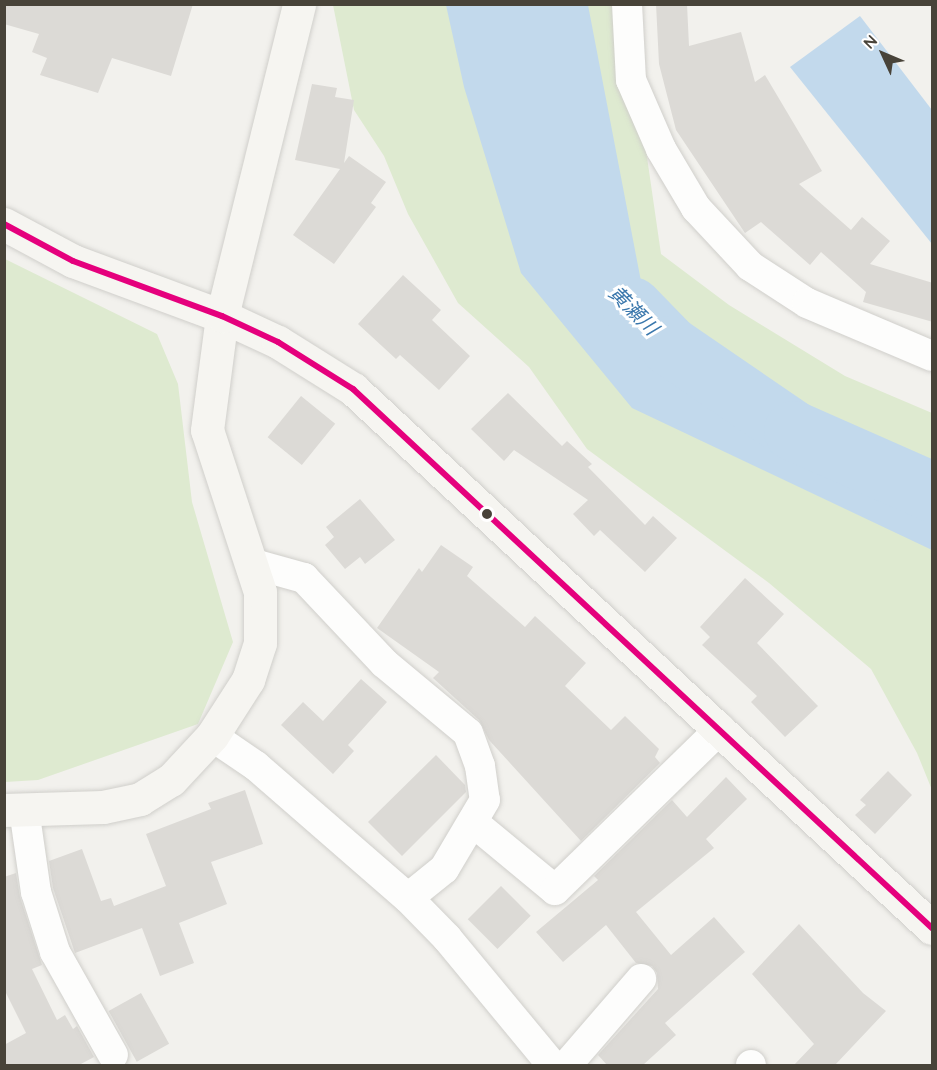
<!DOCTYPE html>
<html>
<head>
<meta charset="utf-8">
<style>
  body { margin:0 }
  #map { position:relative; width:937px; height:1070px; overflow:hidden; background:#f2f1ed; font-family:Quicksand,"Noto Sans JP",sans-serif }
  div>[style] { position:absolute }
  .green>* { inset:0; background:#deead0 }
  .water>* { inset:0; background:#c2d9ec }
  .river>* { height:60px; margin:-30px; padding:0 30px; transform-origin:30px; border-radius:30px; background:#c2d9ec }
  .building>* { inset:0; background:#dcdad6; transform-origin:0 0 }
  .roads { filter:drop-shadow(0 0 2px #d0cfcb) drop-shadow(0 0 2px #d0cfcb) }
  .street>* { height:30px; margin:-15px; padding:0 15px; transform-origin:15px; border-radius:15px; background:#fdfdfc }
  .secondary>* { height:33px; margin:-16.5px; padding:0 16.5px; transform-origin:16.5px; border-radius:16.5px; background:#f6f5f1 }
  .bus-1>* { height:6px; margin:-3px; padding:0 3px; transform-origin:3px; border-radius:3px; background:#e5007d }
  .dots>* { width:16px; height:16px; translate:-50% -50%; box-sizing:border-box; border:3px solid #fff; border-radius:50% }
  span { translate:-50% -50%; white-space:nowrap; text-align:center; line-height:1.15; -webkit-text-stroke:6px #fff; paint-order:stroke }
  .water-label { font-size:20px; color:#3a77ac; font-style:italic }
  .frame { position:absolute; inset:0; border:6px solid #484339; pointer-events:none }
  .north { position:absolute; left:853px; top:24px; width:60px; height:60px; -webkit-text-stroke:4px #fff; paint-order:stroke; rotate:314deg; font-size:16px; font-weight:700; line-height:24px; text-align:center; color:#484339 }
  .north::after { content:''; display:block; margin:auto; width:21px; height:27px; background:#484339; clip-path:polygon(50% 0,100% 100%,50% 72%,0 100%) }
</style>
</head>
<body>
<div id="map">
  <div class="green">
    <i style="clip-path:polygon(333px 5px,625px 5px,661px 254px,729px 305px,845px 376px,932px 413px,932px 790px,917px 753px,871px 669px,769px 583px,587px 449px,529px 367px,458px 303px,408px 214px,384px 156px,354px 110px)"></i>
    <i style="clip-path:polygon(5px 259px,157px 334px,178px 384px,192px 502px,233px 642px,198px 724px,38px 780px,5px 782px)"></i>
  </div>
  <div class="water">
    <i style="clip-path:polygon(446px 5px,588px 5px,644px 297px,734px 417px,932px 467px,932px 550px,632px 408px,521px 273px,464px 87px)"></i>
    <i style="clip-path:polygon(860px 16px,932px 110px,932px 244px,790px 67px)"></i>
  </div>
  <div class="river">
    <i style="left:632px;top:307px;width:54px;rotate:45.7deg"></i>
    <i style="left:670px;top:346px;width:150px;rotate:34.4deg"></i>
    <i style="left:794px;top:431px;width:151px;rotate:23.8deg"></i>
  </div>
  <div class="building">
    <i style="clip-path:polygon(4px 4px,193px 4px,171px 76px,112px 58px,98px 93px,40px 75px,47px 58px,32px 52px,39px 34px,4px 24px)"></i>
    <i style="clip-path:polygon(656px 4px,687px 4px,689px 46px,741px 32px,755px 82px,765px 75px,822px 171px,799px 184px,851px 230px,862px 217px,890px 241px,870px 264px,933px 283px,933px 322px,863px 302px,866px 292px,821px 252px,810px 265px,761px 222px,745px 233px,676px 130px,659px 64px)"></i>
    <i style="clip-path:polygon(312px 84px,337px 88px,335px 97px,354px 100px,344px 163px,349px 156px,386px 182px,371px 203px,376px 207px,334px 264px,293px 235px,340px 169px,295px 160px)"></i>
    <i style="clip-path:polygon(403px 275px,441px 310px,432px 320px,470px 356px,439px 390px,400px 355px,396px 359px,358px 324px)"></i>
    <i style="clip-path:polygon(508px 393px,562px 446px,567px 441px,592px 464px,588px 467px,645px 525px,653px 516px,677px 538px,645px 572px,600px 530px,594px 536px,573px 514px,588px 500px,514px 450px,504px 461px,471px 429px)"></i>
    <i style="left:301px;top:396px;width:44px;height:53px;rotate:39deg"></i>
    <i style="clip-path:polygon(360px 499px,395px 540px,365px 564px,360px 557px,345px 569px,325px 545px,334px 537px,326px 527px)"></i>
    <i style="clip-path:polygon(441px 545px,473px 567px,467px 576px,525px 627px,535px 616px,586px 663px,565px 686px,611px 730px,625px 716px,659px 749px,655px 757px,660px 763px,581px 841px,489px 740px,479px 720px,433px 678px,439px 672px,377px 628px,419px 568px,422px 572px)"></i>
    <i style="clip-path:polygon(745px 578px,784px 614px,757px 643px,818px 706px,785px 737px,751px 702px,757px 696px,702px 645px,710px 637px,700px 627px)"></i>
    <i style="clip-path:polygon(361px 679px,387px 702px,348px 745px,354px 751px,333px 774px,281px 725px,303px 702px,323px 721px)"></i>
    <i style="clip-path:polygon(436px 755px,465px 785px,466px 792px,402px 856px,368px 822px)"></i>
    <i style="clip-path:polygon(888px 771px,912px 795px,875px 834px,855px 815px,866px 805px,860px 800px)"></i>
    <i style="clip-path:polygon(726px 777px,747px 799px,706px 839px,714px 848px,636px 912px,671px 955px,714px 917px,745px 952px,665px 1023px,676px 1035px,643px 1065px,607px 1065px,598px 1055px,658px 989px,657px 973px,652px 966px,636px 963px,606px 925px,563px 962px,536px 932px,598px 880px,594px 876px,672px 800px,687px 817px)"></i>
    <i style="clip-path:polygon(245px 790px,263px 844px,211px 862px,227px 904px,179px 923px,194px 963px,160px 976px,142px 928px,75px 953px,53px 888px,49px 861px,82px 849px,101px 901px,111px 898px,114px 906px,166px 886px,146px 834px,211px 809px,208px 803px)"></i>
    <i style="clip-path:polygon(16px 873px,20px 897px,42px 965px,32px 969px,57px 1020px,65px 1015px,73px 1029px,77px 1026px,94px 1057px,79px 1065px,4px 1065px,4px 1045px,26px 1033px,4px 989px,4px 877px)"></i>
    <i style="left:501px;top:886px;width:42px;height:47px;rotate:45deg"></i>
    <i style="clip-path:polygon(799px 924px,863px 993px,886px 1011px,835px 1065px,794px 1065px,814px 1044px,752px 974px)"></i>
    <i style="left:141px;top:993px;width:58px;height:37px;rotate:61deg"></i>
  </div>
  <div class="roads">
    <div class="street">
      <i style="left:627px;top:4px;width:76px;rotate:87deg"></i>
      <i style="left:631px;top:80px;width:75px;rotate:66.5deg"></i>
      <i style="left:661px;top:149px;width:69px;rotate:59.3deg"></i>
      <i style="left:696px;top:208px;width:79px;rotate:47deg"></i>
      <i style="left:750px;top:266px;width:68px;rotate:33deg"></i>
      <i style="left:807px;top:303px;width:136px;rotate:23deg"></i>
      <i style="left:250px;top:563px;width:56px;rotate:15.5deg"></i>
      <i style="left:304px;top:578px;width:117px;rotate:46.7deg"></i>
      <i style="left:384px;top:663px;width:109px;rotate:39.8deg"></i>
      <i style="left:468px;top:733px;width:35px;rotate:70deg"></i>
      <i style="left:480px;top:766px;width:34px;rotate:82deg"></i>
      <i style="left:485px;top:800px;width:80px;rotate:120.7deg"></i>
      <i style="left:444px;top:869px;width:46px;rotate:141.1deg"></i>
      <i style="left:212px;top:736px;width:53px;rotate:34.3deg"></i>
      <i style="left:256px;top:766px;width:201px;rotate:41deg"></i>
      <i style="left:408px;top:898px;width:56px;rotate:45.7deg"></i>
      <i style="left:447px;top:938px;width:166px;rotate:50.4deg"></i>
      <i style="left:24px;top:809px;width:84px;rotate:81.8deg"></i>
      <i style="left:36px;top:892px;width:63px;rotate:72.4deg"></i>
      <i style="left:55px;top:952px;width:118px;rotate:60.6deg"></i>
      <i style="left:474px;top:823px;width:105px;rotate:39.6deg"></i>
      <i style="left:555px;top:890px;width:231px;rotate:-44.3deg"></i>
      <i style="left:566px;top:1066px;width:115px;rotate:-49.2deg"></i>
      <i style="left:751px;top:1066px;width:1px;rotate:-90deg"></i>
    </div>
    <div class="secondary">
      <i style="left:4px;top:224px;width:78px;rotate:28.2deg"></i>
      <i style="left:73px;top:261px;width:159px;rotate:20.3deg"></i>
      <i style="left:222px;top:316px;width:62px;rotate:24.9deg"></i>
      <i style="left:278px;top:342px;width:89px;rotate:32.1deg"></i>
      <i style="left:353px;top:389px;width:791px;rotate:42.95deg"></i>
      <i style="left:4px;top:810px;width:99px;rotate:-1.7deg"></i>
      <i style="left:103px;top:807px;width:38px;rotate:-12deg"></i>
      <i style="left:140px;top:799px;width:36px;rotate:-32deg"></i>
      <i style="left:171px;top:780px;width:60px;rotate:-47deg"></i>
      <i style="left:212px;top:736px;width:67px;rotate:-57.3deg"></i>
      <i style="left:248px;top:680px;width:39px;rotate:-72deg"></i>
      <i style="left:260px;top:643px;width:51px;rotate:-90deg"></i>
      <i style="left:260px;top:592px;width:170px;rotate:-108.1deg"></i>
      <i style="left:207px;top:430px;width:115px;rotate:-82.5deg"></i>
      <i style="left:222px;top:316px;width:321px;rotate:-76.1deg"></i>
    </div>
  </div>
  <div class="bus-1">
    <i style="left:4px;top:224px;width:78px;rotate:28.2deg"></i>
    <i style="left:73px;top:261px;width:159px;rotate:20.3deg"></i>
    <i style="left:222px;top:316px;width:62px;rotate:24.9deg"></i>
    <i style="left:278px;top:342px;width:89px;rotate:32.1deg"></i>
    <i style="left:353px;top:389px;width:791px;rotate:42.95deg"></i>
  </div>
  <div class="dots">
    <i style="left:487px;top:514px;background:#484339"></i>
  </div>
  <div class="water-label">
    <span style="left:634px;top:310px;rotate:45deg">黄瀬川</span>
  </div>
  <div class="frame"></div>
  <div class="north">N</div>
</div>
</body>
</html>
